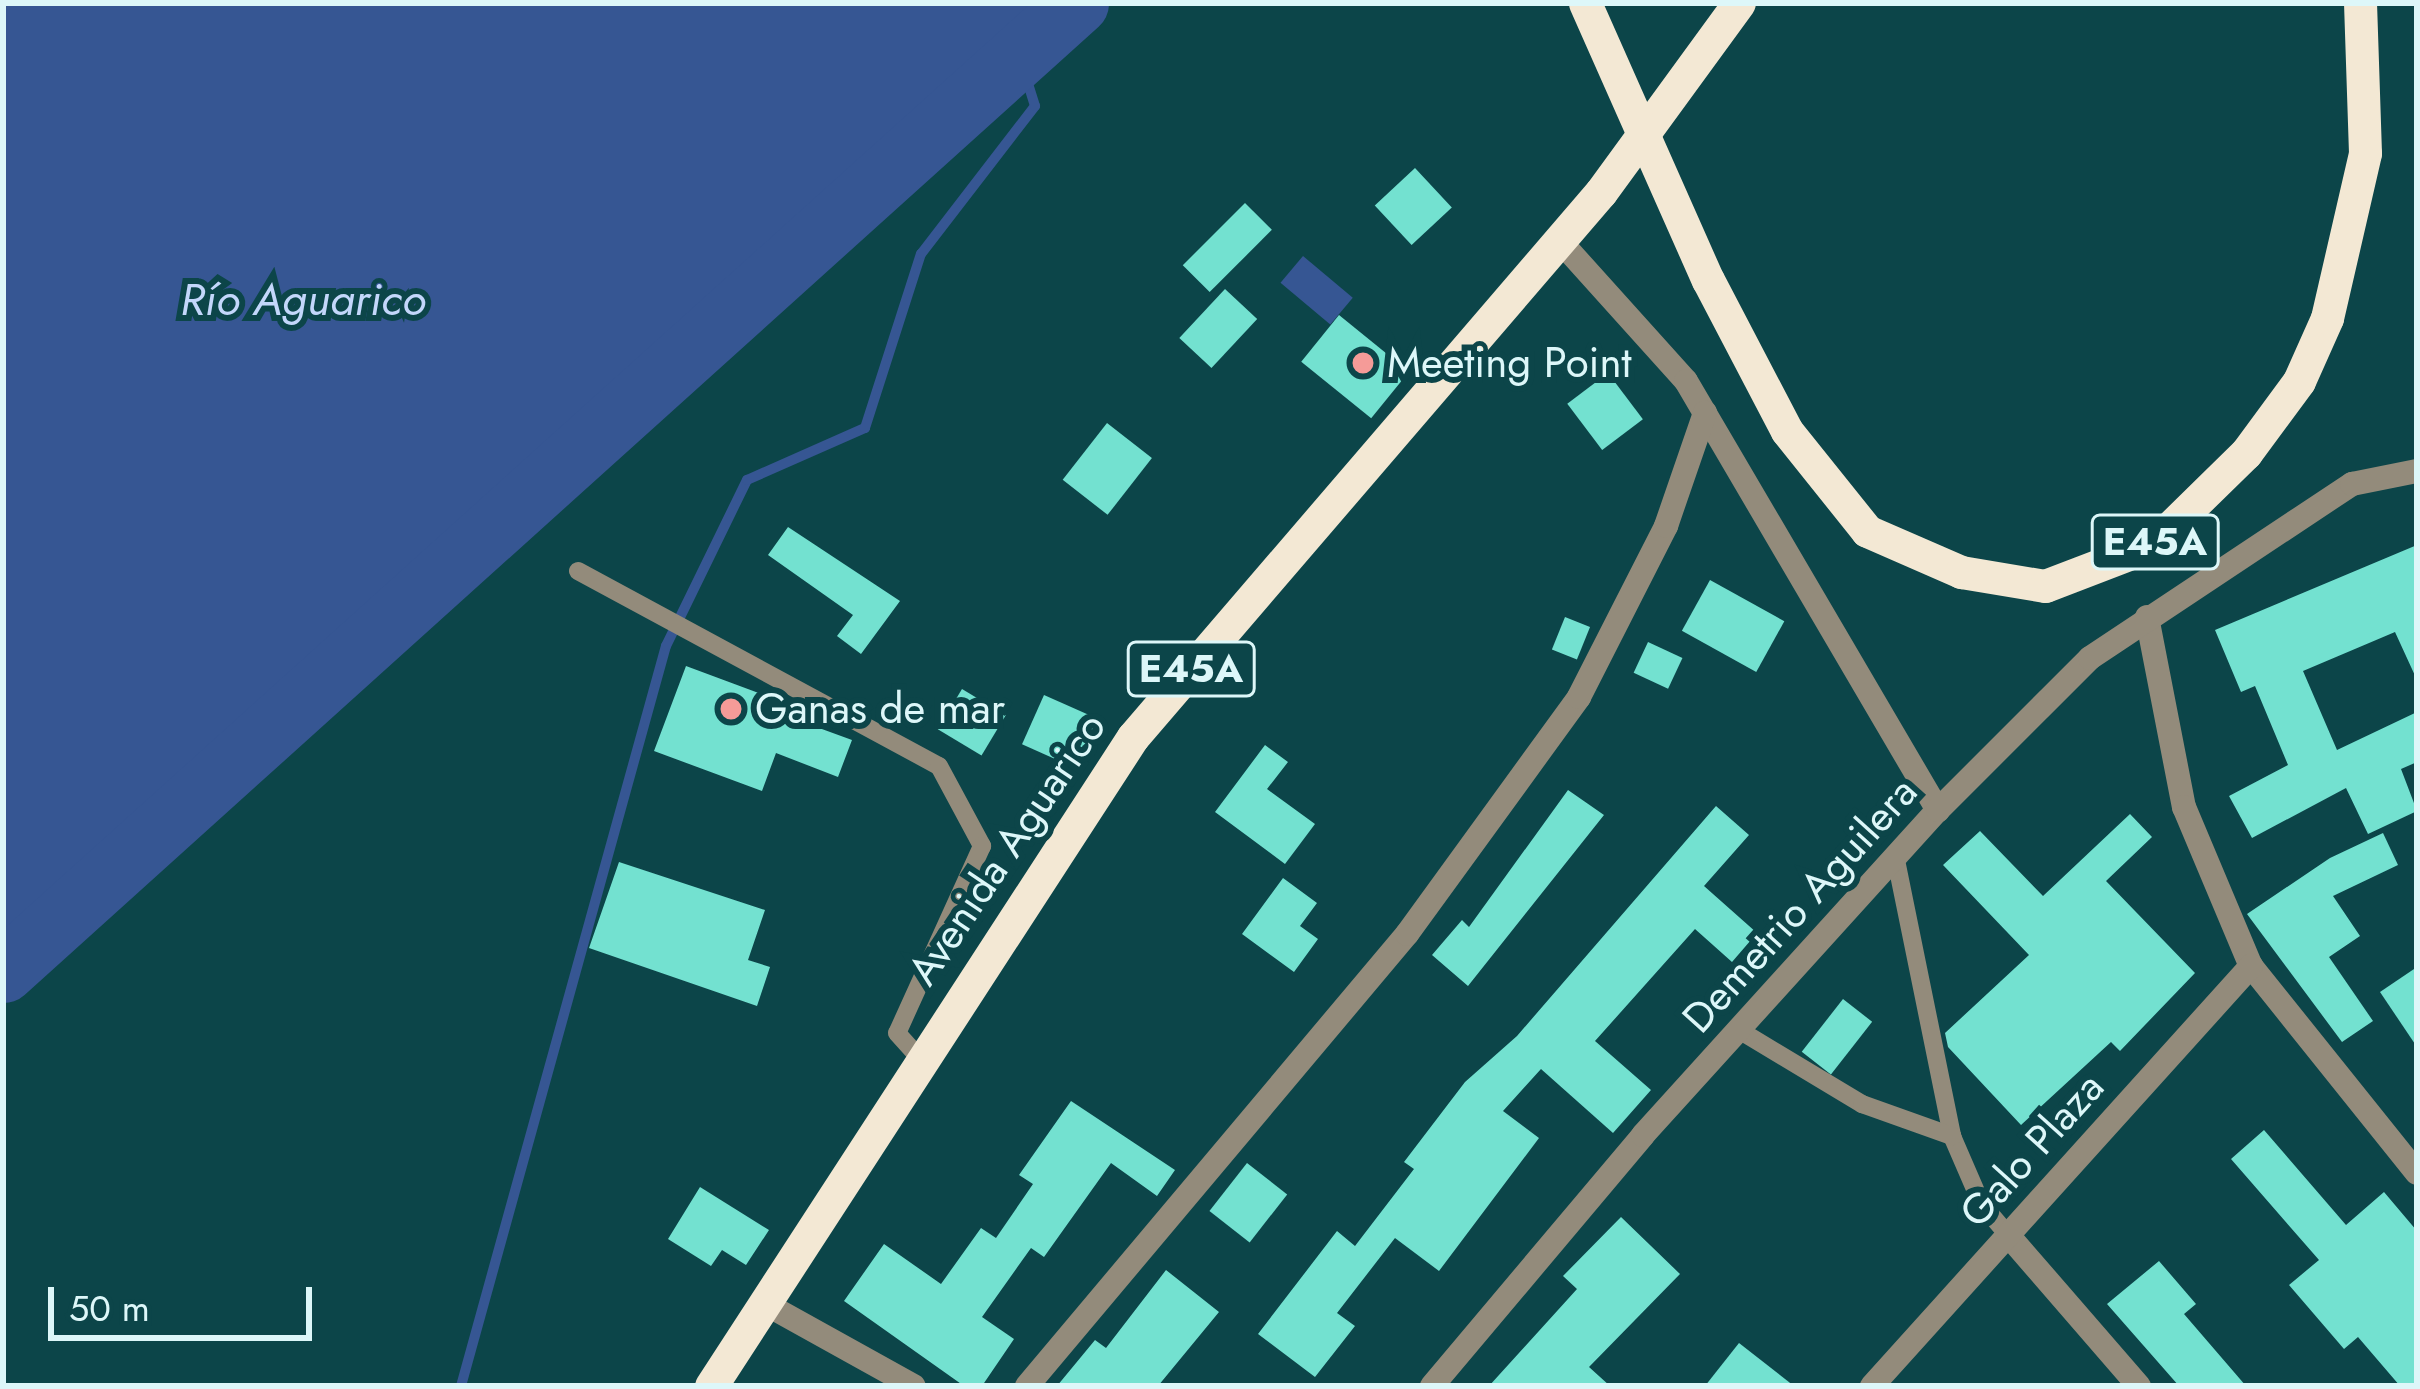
<!DOCTYPE html>
<html>
<head>
<meta charset="utf-8">
<style>
  body { margin:0 }
  #map { position:relative; width:2420px; height:1389px; overflow:hidden; background:#0c4549; font-family:Jost,sans-serif }
  div>[style] { position:absolute }
  .water>* { inset:0; background:#365693; transform-origin:0 0 }
  .stream>* { height:10px; margin:-5px; padding:0 5px; transform-origin:5px; border-radius:5px; background:#365693 }
  .river>* { height:63px; margin:-31.5px; padding:0 31.5px; transform-origin:31.5px; border-radius:31.5px; background:#365693 }
  .building>* { inset:0; background:#73e1d0; transform-origin:0 0 }
  .service>* { height:18px; margin:-9px; padding:0 9px; transform-origin:9px; border-radius:9px; background:#938b7b }
  .minor>* { height:24px; margin:-12px; padding:0 12px; transform-origin:12px; border-radius:12px; background:#938b7b }
  .trunk>* { height:33px; margin:-16.5px; padding:0 16.5px; transform-origin:16.5px; border-radius:16.5px; background:#f3e8d4 }
  .trunk-bridge>* { height:33px; margin:-16.5px; padding:0 16.5px; transform-origin:16.5px; border-radius:16.5px; background:#f3e8d4 }
  .dots>* { width:33px; height:33px; translate:-50% -50%; box-sizing:border-box; border:6px solid #0c4549; border-radius:50% }
  span { translate:-50% -50%; white-space:nowrap; text-align:center; line-height:1.15; -webkit-text-stroke:12px #0c4549; paint-order:stroke }
  .shield-label span { padding:3px 9px; background:#0c4549; border:3px solid; border-radius:9px; -webkit-text-stroke-width:0 }
  .shield-label { font-size:39px; color:#ddf7f9; font-weight:700 }
  .poi-label { font-size:42px; color:#ddf7f9 }
  .left { translate:0 -50%; text-align:left }
  .street-label { font-size:42px; color:#ddf7f9 }
  .water-label { font-size:45px; color:#c3d7fb; font-style:italic }
  .frame { position:absolute; inset:0; border:6px solid #ddf7f9; pointer-events:none }
  .scale { position:absolute; left:48px; top:1287px; width:264px; height:54px; box-sizing:border-box; border:6px solid #ddf7f9; border-top:0; padding-left:15px; font-size:36px; line-height:42px; white-space:nowrap; color:#ddf7f9; -webkit-text-stroke:9px #0c4549; paint-order:stroke }
</style>
</head>
<body>
<div id="map">
  <div class="water">
    <i style="clip-path:polygon(3px 3px,1077px 3px,3px 971px)"></i>
    <i style="left:1303px;top:256px;width:65px;height:35px;rotate:40deg"></i>
  </div>
  <div class="stream">
    <i style="left:461px;top:1386px;width:768px;rotate:-74.52deg"></i>
    <i style="left:666px;top:646px;width:185px;rotate:-64deg"></i>
    <i style="left:747px;top:480px;width:129px;rotate:-23.8deg"></i>
    <i style="left:865px;top:428px;width:183px;rotate:-72.2deg"></i>
    <i style="left:921px;top:254px;width:187px;rotate:-52.4deg"></i>
    <i style="left:1035px;top:106px;width:64px;rotate:-107.3deg"></i>
  </div>
  <div class="river">
    <i style="left:3px;top:971px;width:1446px;rotate:-42.03deg"></i>
  </div>
  <div class="building">
    <i style="left:1415px;top:168px;width:54px;height:55px;rotate:47deg"></i>
    <i style="left:1245px;top:203px;width:38px;height:88px;rotate:45deg"></i>
    <i style="left:1225px;top:289px;width:44px;height:67px;rotate:43deg"></i>
    <i style="left:1339px;top:315px;width:90px;height:60px;rotate:39deg"></i>
    <i style="left:1608px;top:373px;width:58px;height:51px;rotate:53deg"></i>
    <i style="left:1107px;top:423px;width:57px;height:72px;rotate:38deg"></i>
    <i style="clip-path:polygon(788px 527px,900px 601px,861px 654px,837px 636px,853px 615px,768px 555px)"></i>
    <i style="clip-path:polygon(2417px 545px,2417px 680px,2395px 632px,2303px 671px,2337px 750px,2417px 712px,2417px 762px,2401px 769px,2417px 811px,2368px 834px,2346px 788px,2252px 838px,2229px 796px,2288px 765px,2255px 686px,2241px 692px,2215px 630px)"></i>
    <i style="left:1710px;top:580px;width:85px;height:58px;rotate:29deg"></i>
    <i style="left:1565px;top:617px;width:27px;height:35px;rotate:22deg"></i>
    <i style="left:1648px;top:642px;width:38px;height:34px;rotate:25deg"></i>
    <i style="clip-path:polygon(686px 666px,794px 706px,789px 717px,852px 740px,838px 777px,776px 753px,762px 791px,654px 751px)"></i>
    <i style="left:962px;top:689px;width:51px;height:47px;rotate:31deg"></i>
    <i style="left:1044px;top:695px;width:58px;height:54px;rotate:24deg"></i>
    <i style="clip-path:polygon(1265px 745px,1288px 762px,1267px 789px,1315px 824px,1285px 864px,1215px 812px)"></i>
    <i style="clip-path:polygon(1568px 790px,1604px 815px,1468px 986px,1432px 955px,1462px 920px,1469px 927px)"></i>
    <i style="clip-path:polygon(1716px 806px,1749px 835px,1704px 886px,1757px 933px,1732px 962px,1695px 929px,1595px 1041px,1651px 1090px,1613px 1133px,1541px 1069px,1503px 1111px,1539px 1138px,1439px 1271px,1395px 1238px,1337px 1313px,1355px 1326px,1315px 1377px,1258px 1334px,1337px 1231px,1355px 1246px,1414px 1169px,1404px 1162px,1465px 1082px,1517px 1036px)"></i>
    <i style="clip-path:polygon(2130px 814px,2152px 837px,2106px 881px,2195px 973px,2120px 1051px,2111px 1042px,2021px 1125px,1948px 1047px,1945px 1033px,2029px 955px,1943px 865px,1980px 831px,2043px 896px)"></i>
    <i style="clip-path:polygon(2383px 833px,2398px 865px,2333px 896px,2360px 936px,2329px 957px,2373px 1021px,2342px 1042px,2247px 914px,2330px 858px)"></i>
    <i style="clip-path:polygon(619px 862px,765px 910px,748px 960px,770px 967px,757px 1006px,589px 948px)"></i>
    <i style="clip-path:polygon(1283px 878px,1317px 903px,1300px 926px,1318px 939px,1294px 972px,1242px 934px)"></i>
    <i style="clip-path:polygon(2417px 967px,2417px 1047px,2380px 992px)"></i>
    <i style="left:1843px;top:999px;width:37px;height:67px;rotate:38deg"></i>
    <i style="clip-path:polygon(1071px 1101px,1175px 1170px,1157px 1196px,1111px 1163px,1044px 1257px,1031px 1248px,982px 1317px,1014px 1339px,982px 1386px,964px 1386px,844px 1301px,884px 1244px,941px 1284px,981px 1228px,996px 1238px,1033px 1184px,1019px 1175px)"></i>
    <i style="clip-path:polygon(2264px 1130px,2346px 1225px,2384px 1192px,2417px 1231px,2417px 1386px,2400px 1386px,2358px 1337px,2344px 1349px,2289px 1285px,2319px 1260px,2231px 1159px)"></i>
    <i style="left:1247px;top:1163px;width:51px;height:61px;rotate:38deg"></i>
    <i style="clip-path:polygon(700px 1187px,769px 1230px,746px 1265px,722px 1250px,711px 1266px,668px 1239px)"></i>
    <i style="clip-path:polygon(1621px 1217px,1680px 1274px,1589px 1367px,1610px 1386px,1489px 1386px,1577px 1289px,1563px 1276px)"></i>
    <i style="clip-path:polygon(2159px 1261px,2196px 1304px,2184px 1314px,2246px 1386px,2179px 1386px,2107px 1304px)"></i>
    <i style="clip-path:polygon(1166px 1270px,1219px 1312px,1158px 1386px,1057px 1386px,1095px 1340px,1106px 1348px)"></i>
    <i style="clip-path:polygon(1739px 1343px,1794px 1386px,1705px 1386px)"></i>
  </div>
  <div class="service">
    <i style="left:578px;top:571px;width:410px;rotate:28.4deg"></i>
    <i style="left:939px;top:766px;width:91px;rotate:61.7deg"></i>
    <i style="left:982px;top:846px;width:205px;rotate:114.4deg"></i>
    <i style="left:897px;top:1033px;width:36px;rotate:48deg"></i>
    <i style="left:1896px;top:860px;width:282px;rotate:78.5deg"></i>
    <i style="left:1952px;top:1136px;width:73px;rotate:66.6deg"></i>
    <i style="left:1981px;top:1203px;width:42px;rotate:49.8deg"></i>
    <i style="left:1739px;top:1030px;width:144px;rotate:31deg"></i>
    <i style="left:1862px;top:1104px;width:96px;rotate:19.6deg"></i>
  </div>
  <div class="minor">
    <i style="left:1560px;top:241px;width:188px;rotate:48deg"></i>
    <i style="left:1686px;top:381px;width:498px;rotate:59.6deg"></i>
    <i style="left:2147px;top:617px;width:194px;rotate:79deg"></i>
    <i style="left:2184px;top:807px;width:173px;rotate:67.2deg"></i>
    <i style="left:2251px;top:966px;width:265px;rotate:51.3deg"></i>
    <i style="left:2008px;top:1235px;width:200px;rotate:49.1deg"></i>
    <i style="left:764px;top:1303px;width:171px;rotate:29deg"></i>
    <i style="left:1027px;top:1386px;width:591px;rotate:-49.95deg"></i>
    <i style="left:1407px;top:934px;width:293px;rotate:-54deg"></i>
    <i style="left:1579px;top:697px;width:192px;rotate:-63deg"></i>
    <i style="left:1666px;top:526px;width:120px;rotate:-71deg"></i>
    <i style="left:1432px;top:1386px;width:328px;rotate:-49.9deg"></i>
    <i style="left:1643px;top:1135px;width:439px;rotate:-47.8deg"></i>
    <i style="left:1938px;top:810px;width:215px;rotate:-45deg"></i>
    <i style="left:2090px;top:658px;width:315px;rotate:-33.6deg"></i>
    <i style="left:2352px;top:484px;width:66px;rotate:-11.3deg"></i>
    <i style="left:1872px;top:1386px;width:566px;rotate:-47.94deg"></i>
  </div>
  <div class="trunk">
    <i style="left:1708px;top:280px;width:170px;rotate:62.4deg"></i>
    <i style="left:1787px;top:431px;width:128px;rotate:51.3deg"></i>
    <i style="left:1867px;top:531px;width:103px;rotate:23.6deg"></i>
    <i style="left:1961px;top:572px;width:85px;rotate:9.5deg"></i>
    <i style="left:2045px;top:586px;width:115px;rotate:-21deg"></i>
    <i style="left:2152px;top:545px;width:132px;rotate:-44.4deg"></i>
    <i style="left:2246px;top:453px;width:89px;rotate:-53.6deg"></i>
    <i style="left:2299px;top:381px;width:69px;rotate:-66deg"></i>
    <i style="left:2327px;top:318px;width:169px;rotate:-77deg"></i>
    <i style="left:2365px;top:153px;width:150px;rotate:-91.9deg"></i>
    <i style="left:711px;top:1386px;width:774px;rotate:-56.97deg"></i>
    <i style="left:1133px;top:737px;width:718px;rotate:-49.35deg"></i>
    <i style="left:1601px;top:192px;width:234px;rotate:-53.9deg"></i>
  </div>
  <div class="trunk-bridge">
    <i style="left:1585px;top:3px;width:303px;rotate:66.1deg"></i>
  </div>
  <div class="dots">
    <i style="left:1363px;top:363px;background:#f59b98"></i>
    <i style="left:731px;top:709px;background:#f59b98"></i>
  </div>
  <div class="shield-label">
    <span style="left:2155px;top:542px">E45A</span>
    <span style="left:1191px;top:669px">E45A</span>
  </div>
  <div class="poi-label">
    <span class="left" style="left:1387px;top:363px">Meeting Point</span>
    <span class="left" style="left:755px;top:709px">Ganas de mar</span>
  </div>
  <div class="street-label">
    <span style="left:1007px;top:849px;rotate:-56deg">Avenida Aguarico</span>
    <span style="left:1800px;top:905px;rotate:-48deg">Demetrio Aguilera</span>
    <span style="left:2032px;top:1150px;rotate:-48deg">Galo Plaza</span>
  </div>
  <div class="water-label">
    <span style="left:303px;top:300px">Río Aguarico</span>
  </div>
  <div class="frame"></div>
  <div class="scale">50 m</div>
</div>
</body>
</html>
